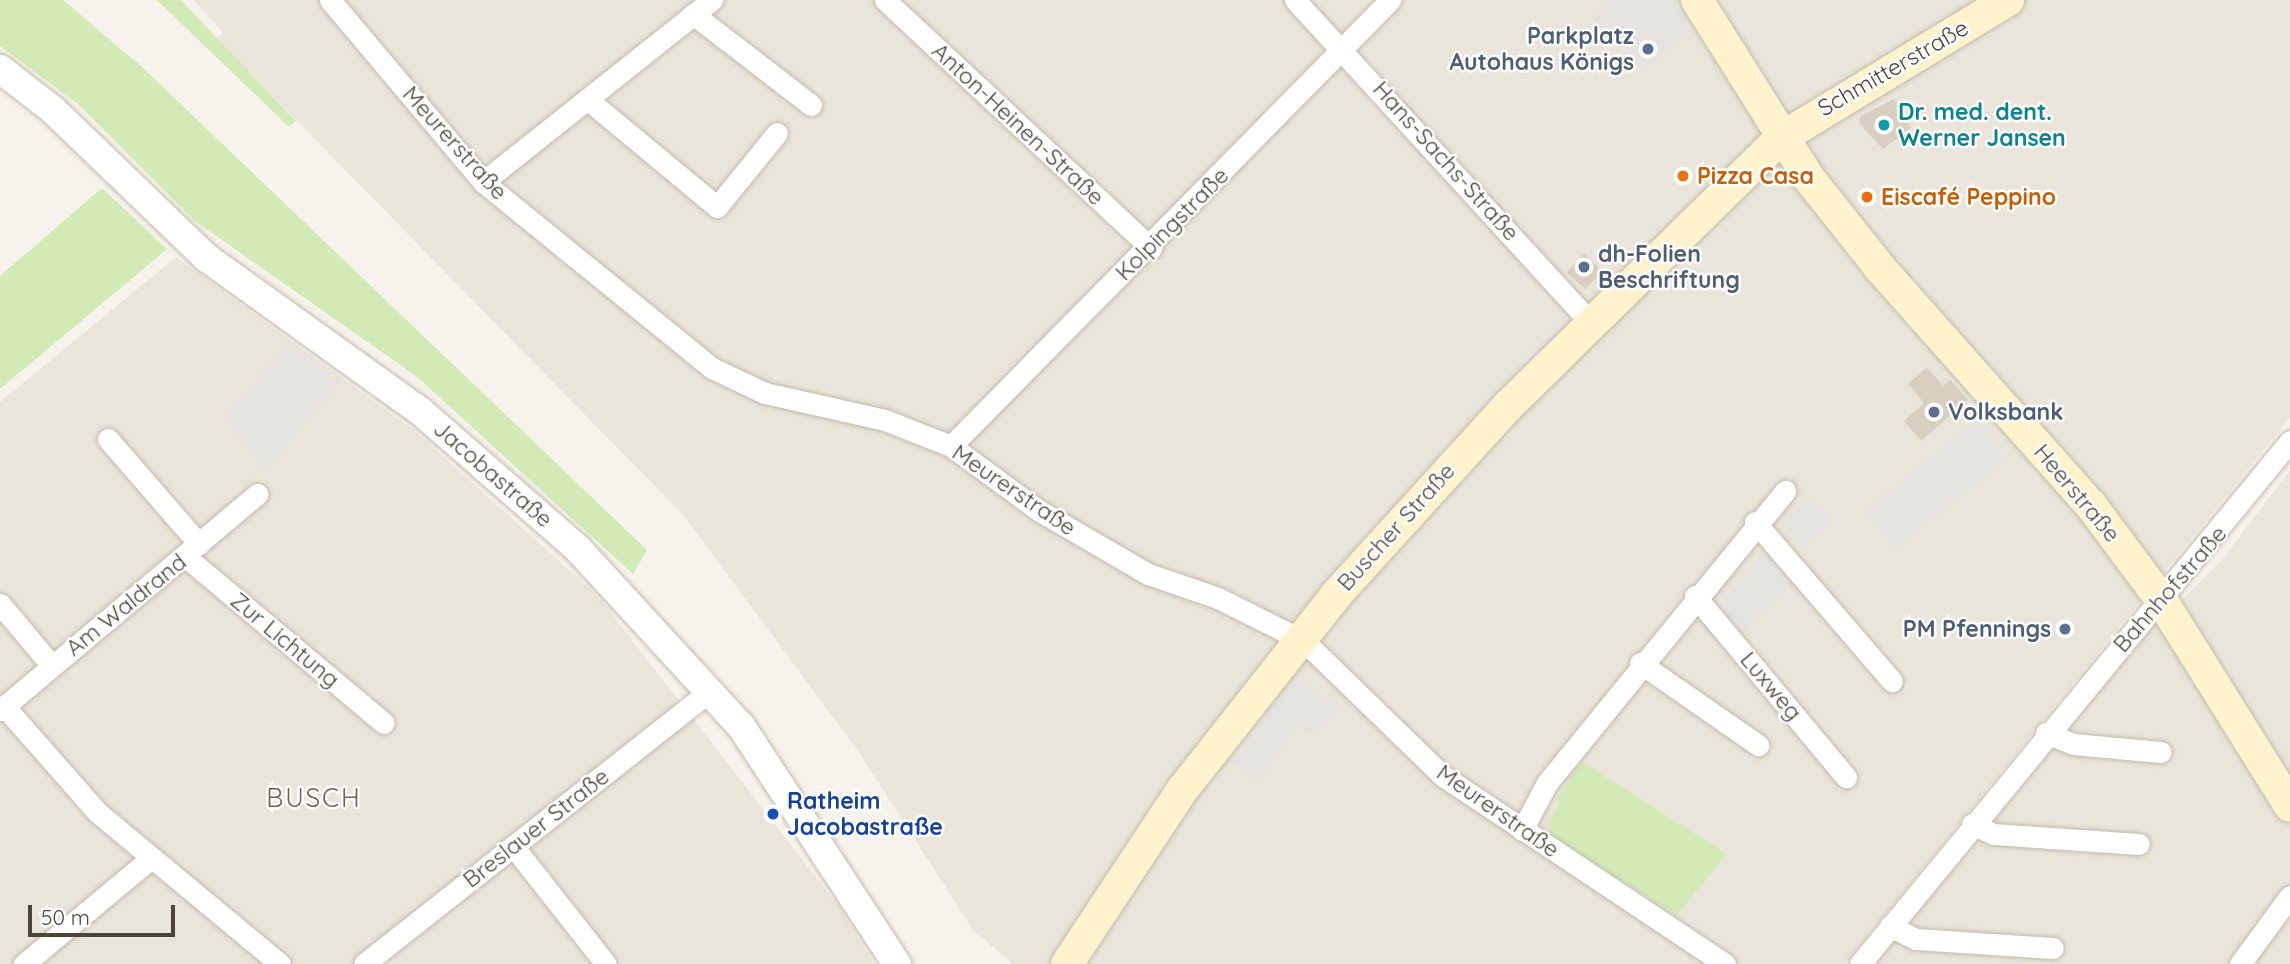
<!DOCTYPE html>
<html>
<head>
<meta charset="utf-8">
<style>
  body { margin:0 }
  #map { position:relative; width:2290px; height:964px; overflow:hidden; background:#f6f3ec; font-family:Quicksand,sans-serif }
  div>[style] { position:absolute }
  .residential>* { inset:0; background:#eae5da }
  .green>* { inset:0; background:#d2eab5 }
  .parking>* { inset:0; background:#e5e3e0; transform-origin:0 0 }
  .building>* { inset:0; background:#d8cfc1; transform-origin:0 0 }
  .roads { filter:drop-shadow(0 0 2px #c2bbae) drop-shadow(0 0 2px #c2bbae) }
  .minor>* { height:21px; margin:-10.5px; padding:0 10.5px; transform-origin:10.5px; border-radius:10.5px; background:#fff }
  .tertiary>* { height:28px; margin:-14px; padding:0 14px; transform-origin:14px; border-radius:14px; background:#fff }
  .secondary>* { height:32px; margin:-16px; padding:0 16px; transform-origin:16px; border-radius:16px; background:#fff3cd }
  .dots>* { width:19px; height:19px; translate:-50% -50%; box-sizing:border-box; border:4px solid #fff; border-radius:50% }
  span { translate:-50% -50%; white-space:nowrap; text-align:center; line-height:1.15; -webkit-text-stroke:5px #fff; paint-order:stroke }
  .service-label { font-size:23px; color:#4e5e75; font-weight:700 }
  .right { translate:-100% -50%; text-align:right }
  .left { translate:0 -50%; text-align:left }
  .street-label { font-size:23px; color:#4b4439 }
  .culture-label { font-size:23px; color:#0d838f; font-weight:700 }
  .food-label { font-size:23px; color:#c56008; font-weight:700 }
  .transit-label { font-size:23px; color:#164399; font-weight:700 }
  .quarter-label { font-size:26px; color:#6e6250; letter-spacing:2px }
  .scale { position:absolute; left:28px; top:905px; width:147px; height:32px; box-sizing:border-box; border:4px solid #4b4439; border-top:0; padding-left:9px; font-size:21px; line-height:24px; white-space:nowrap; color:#4b4439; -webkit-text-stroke:5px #fff; paint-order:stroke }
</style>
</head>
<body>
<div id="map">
  <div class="residential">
    <i style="clip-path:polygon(193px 0,2290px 0,2290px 417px,1845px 964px,1013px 964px,973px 930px,858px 751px,684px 516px,217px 39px,223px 32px)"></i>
    <i style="clip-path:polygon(176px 257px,417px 433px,597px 595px,840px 908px,874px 964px,0 964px,0 402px)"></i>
    <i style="clip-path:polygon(2290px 470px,2290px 964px,1873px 964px,2140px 641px,2221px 561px)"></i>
  </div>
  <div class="green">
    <i style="clip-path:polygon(0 0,63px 0,143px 68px,647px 550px,633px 574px,416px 376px,195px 221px,78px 104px,0 46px)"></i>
    <i style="clip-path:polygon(157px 0,181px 0,296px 121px,289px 127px)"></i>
    <i style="clip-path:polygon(102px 188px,167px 249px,0 389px,0 276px)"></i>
    <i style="clip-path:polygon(1582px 762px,1727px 854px,1677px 915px,1550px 837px,1549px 824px,1560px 802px,1556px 800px)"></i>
  </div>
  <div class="parking">
    <i style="clip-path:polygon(1611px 0,1675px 0,1691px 31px,1646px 67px,1594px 19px)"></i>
    <i style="clip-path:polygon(287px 345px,340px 382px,265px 470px,224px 417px)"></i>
    <i style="left:1975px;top:422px;width:48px;height:141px;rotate:51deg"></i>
    <i style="left:1810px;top:497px;width:33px;height:39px;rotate:47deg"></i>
    <i style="clip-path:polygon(1765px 552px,1793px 583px,1724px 650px,1701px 627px)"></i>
    <i style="clip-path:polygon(1295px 678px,1342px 708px,1313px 735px,1296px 726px,1258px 781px,1233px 762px)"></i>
  </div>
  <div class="building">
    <i style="clip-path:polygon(1894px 99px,1911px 128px,1883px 149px,1859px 123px,1861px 116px)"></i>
    <i style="left:1584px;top:254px;width:25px;height:25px;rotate:43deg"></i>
    <i style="clip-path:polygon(1927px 367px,1943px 386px,1950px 380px,1968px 400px,1921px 441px,1904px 421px,1924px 403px,1908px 384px)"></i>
  </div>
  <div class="roads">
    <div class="minor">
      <i style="left:330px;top:0;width:238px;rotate:49.9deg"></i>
      <i style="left:483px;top:182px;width:295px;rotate:39.1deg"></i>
      <i style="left:712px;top:368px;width:59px;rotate:25.3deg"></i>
      <i style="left:765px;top:393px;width:123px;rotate:12.7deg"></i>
      <i style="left:885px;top:420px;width:71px;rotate:21.5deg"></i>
      <i style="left:951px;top:446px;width:108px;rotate:36.3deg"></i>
      <i style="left:1038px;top:510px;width:127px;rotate:30.2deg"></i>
      <i style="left:1148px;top:574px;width:74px;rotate:18.9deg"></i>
      <i style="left:1218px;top:598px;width:96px;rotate:26.6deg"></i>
      <i style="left:1304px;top:641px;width:194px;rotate:44.2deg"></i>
      <i style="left:1443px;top:776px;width:339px;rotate:33.7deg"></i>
      <i style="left:885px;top:0;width:364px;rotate:43deg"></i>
      <i style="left:1295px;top:0;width:441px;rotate:47.5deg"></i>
      <i style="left:693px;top:14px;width:149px;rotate:37.6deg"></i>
      <i style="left:587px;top:99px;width:169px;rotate:39.7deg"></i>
      <i style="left:717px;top:207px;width:95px;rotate:-51deg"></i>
      <i style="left:483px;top:182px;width:293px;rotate:-38.5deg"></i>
      <i style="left:108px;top:439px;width:139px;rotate:49.1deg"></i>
      <i style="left:951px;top:446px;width:626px;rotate:-45.45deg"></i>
      <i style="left:1755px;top:522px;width:210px;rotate:49.3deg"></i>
      <i style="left:186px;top:557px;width:258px;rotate:40deg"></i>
      <i style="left:1695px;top:596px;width:236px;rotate:50.2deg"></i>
      <i style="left:0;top:604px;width:81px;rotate:50deg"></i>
      <i style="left:1640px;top:663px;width:144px;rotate:34.8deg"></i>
      <i style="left:4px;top:706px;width:141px;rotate:48.7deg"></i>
      <i style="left:97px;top:812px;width:238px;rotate:39.7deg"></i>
      <i style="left:0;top:710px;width:336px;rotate:-40deg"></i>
      <i style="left:2046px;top:733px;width:29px;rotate:22deg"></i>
      <i style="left:2073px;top:744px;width:88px;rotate:5.2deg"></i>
      <i style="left:1972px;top:824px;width:23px;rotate:25deg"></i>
      <i style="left:1993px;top:834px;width:146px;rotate:3.9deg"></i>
      <i style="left:1522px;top:830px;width:53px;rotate:-62deg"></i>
      <i style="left:1547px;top:783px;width:377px;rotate:-50.8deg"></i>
      <i style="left:513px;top:846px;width:150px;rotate:51.8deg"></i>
      <i style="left:1890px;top:926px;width:29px;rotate:27deg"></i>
      <i style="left:1916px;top:939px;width:137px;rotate:3.8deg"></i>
      <i style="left:24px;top:964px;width:164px;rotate:-39.8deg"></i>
      <i style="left:364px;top:964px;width:439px;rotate:-38.3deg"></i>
      <i style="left:1860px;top:964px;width:677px;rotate:-50.57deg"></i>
      <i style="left:2240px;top:964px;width:84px;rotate:-53.7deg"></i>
    </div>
    <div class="tertiary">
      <i style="left:0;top:69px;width:67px;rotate:37.7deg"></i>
      <i style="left:53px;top:110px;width:214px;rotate:43.9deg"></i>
      <i style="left:207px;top:258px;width:262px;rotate:35.7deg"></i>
      <i style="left:420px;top:411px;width:210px;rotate:41.1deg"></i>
      <i style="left:578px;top:549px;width:241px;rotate:47.4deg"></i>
      <i style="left:741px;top:726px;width:285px;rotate:56.8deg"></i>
    </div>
    <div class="secondary">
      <i style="left:1697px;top:0;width:209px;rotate:57.9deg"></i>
      <i style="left:1808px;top:177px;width:117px;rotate:51.6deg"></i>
      <i style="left:1881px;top:269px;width:314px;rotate:48.4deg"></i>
      <i style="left:2090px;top:504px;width:117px;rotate:53.3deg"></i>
      <i style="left:2160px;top:598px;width:245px;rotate:58deg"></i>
      <i style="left:1067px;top:964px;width:210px;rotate:-56.5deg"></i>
      <i style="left:1183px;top:789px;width:247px;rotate:-51.7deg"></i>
      <i style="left:1336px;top:595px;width:256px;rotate:-47.7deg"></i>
      <i style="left:1508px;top:406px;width:383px;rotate:-44.5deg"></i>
      <i style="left:1781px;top:138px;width:266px;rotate:-31.3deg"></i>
    </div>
  </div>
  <div class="dots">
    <i style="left:1648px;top:49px;background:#5c6f8a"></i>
    <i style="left:1884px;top:125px;background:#0f9aa8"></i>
    <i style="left:1683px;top:176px;background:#e8710a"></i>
    <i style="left:1867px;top:197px;background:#e8710a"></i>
    <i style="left:1584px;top:267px;background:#5c6f8a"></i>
    <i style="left:1934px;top:412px;background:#5c6f8a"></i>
    <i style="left:2065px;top:629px;background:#5c6f8a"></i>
    <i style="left:773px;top:814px;background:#1a4fb4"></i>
  </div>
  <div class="service-label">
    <span class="right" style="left:1634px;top:49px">Parkplatz<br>Autohaus Königs</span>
    <span class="left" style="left:1598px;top:267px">dh-Folien<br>Beschriftung</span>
    <span class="left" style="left:1948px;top:412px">Volksbank</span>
    <span class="right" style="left:2051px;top:629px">PM Pfennings</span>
  </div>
  <div class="street-label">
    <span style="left:1893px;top:68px;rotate:-30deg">Schmitterstraße</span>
    <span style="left:1018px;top:124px;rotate:43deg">Anton-Heinen-Straße</span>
    <span style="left:455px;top:143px;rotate:48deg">Meurerstraße</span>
    <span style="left:1446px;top:161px;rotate:48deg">Hans-Sachs-Straße</span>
    <span style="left:1172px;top:224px;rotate:-45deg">Kolpingstraße</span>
    <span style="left:493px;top:474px;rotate:41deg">Jacobastraße</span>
    <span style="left:1014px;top:490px;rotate:34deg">Meurerstraße</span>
    <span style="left:2077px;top:493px;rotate:50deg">Heerstraße</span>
    <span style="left:1396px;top:527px;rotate:-48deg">Buscher Straße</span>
    <span style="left:2170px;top:589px;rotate:-49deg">Bahnhofstraße</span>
    <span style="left:126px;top:605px;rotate:-39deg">Am Waldrand</span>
    <span style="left:285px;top:640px;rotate:40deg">Zur Lichtung</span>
    <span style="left:1771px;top:686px;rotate:50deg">Luxweg</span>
    <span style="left:1498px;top:811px;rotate:35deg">Meurerstraße</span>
    <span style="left:536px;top:828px;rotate:-38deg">Breslauer Straße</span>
  </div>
  <div class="culture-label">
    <span class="left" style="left:1898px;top:125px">Dr. med. dent.<br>Werner Jansen</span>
  </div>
  <div class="food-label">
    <span class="left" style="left:1697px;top:176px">Pizza Casa</span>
    <span class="left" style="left:1881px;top:197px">Eiscafé Peppino</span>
  </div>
  <div class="transit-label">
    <span class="left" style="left:787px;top:814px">Ratheim<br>Jacobastraße</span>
  </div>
  <div class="quarter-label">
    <span style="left:314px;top:798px">BUSCH</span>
  </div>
  <div class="scale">50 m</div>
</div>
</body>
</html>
